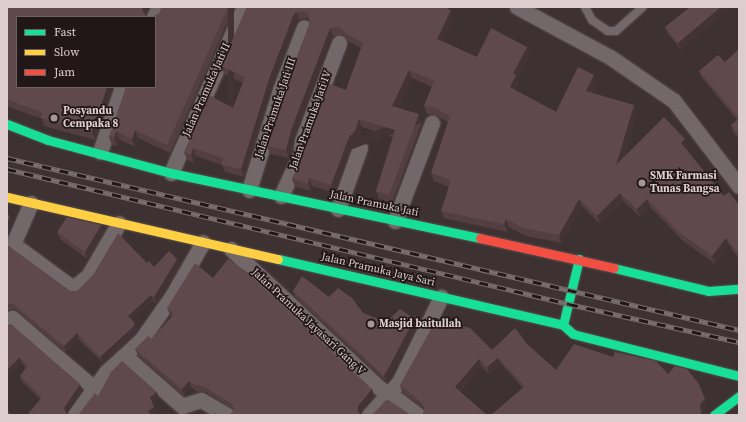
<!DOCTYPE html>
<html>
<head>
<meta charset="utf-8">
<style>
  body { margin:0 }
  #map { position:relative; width:746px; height:422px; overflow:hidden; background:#3d3132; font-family:"Source Serif 4",serif }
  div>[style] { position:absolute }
  .roads { filter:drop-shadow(0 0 1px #584d4e) drop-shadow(0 0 1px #584d4e) }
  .lane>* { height:8px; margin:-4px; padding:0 4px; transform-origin:4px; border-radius:4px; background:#736869 }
  .street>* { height:15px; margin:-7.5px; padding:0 7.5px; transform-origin:7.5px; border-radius:7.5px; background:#736869 }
  .fast>* { height:9px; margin:-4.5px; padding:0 4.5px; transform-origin:4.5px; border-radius:4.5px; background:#16e098 }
  .slow>* { height:9px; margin:-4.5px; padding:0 4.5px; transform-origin:4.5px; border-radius:4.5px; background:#ffcf43 }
  .jam>* { height:9px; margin:-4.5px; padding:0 4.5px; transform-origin:4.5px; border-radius:4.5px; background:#f24e42 }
  .rail>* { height:4.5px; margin-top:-2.25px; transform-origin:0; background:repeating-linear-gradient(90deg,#221718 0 9px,#786e6f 0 18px); box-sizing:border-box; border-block:1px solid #786e6f }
  .wall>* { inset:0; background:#533f42 }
  .shaded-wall>* { inset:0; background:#433336; transform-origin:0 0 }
  .building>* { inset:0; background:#60494d }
  .dots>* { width:11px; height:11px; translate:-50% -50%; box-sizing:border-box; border:2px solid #221718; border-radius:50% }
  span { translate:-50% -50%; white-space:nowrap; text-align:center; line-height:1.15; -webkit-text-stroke:3.5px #221718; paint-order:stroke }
  .street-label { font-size:11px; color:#ddcdce }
  .poi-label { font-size:11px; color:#ddcdce; font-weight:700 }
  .left { translate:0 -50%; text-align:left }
  .frame { position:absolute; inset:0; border:8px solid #ddcdce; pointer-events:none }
  .legend { position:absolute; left:16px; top:16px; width:140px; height:72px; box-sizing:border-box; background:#221718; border:1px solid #6d6061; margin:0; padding:5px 7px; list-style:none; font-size:12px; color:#ddcdce }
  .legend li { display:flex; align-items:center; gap:8px; height:20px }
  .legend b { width:20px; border:1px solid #6d6061 }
</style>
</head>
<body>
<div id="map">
  <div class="roads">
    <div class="lane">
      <i style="left:585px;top:7px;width:15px;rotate:62deg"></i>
      <i style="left:592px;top:20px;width:19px;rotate:35deg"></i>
      <i style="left:608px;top:31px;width:8px"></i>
      <i style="left:616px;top:31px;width:36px;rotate:-42deg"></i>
    </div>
    <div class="street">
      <i style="left:517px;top:7px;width:106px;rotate:28.3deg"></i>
      <i style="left:610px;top:57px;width:78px;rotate:34.5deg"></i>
      <i style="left:674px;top:101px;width:107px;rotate:52.6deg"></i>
      <i style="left:154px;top:17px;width:11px;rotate:-63deg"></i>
      <i style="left:100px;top:152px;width:69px;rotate:-71.3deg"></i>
      <i style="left:171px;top:173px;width:181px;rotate:-66.3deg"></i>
      <i style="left:249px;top:190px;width:105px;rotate:-72.8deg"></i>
      <i style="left:280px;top:90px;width:67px;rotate:-69.1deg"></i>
      <i style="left:281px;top:196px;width:45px;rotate:-65.1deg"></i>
      <i style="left:300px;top:155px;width:14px;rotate:-82deg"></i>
      <i style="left:302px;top:141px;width:105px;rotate:-69.3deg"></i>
      <i style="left:31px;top:203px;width:45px;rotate:113.7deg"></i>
      <i style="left:13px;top:244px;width:74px;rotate:36.3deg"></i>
      <i style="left:73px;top:288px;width:19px;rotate:-39deg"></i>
      <i style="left:88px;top:276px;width:61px;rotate:-59.7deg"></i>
      <i style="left:338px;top:209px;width:65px;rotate:-70.2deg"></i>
      <i style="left:395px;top:221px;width:105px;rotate:-69.3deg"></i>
      <i style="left:231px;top:249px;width:214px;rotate:43.1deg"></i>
      <i style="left:387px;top:395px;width:12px;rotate:24deg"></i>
      <i style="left:398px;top:400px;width:25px;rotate:37deg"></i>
      <i style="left:7px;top:324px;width:8px;rotate:-50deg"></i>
      <i style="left:12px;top:318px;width:108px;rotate:40.5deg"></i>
      <i style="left:125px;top:356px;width:76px;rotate:41.3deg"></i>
      <i style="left:182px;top:406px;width:20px;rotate:-18deg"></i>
      <i style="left:201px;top:400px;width:30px;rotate:30deg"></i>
      <i style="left:75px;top:415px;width:53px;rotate:-54.2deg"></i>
      <i style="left:106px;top:372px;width:47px;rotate:-42.4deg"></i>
      <i style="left:141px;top:340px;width:54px;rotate:-54.8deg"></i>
      <i style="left:172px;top:296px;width:62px;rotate:-60.1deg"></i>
      <i style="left:369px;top:415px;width:45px;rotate:-47.7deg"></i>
      <i style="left:399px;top:382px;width:95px;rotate:-63.7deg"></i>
    </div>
    <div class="fast">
      <i style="left:7px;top:124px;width:44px;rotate:21.3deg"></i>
      <i style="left:48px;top:140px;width:127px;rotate:15deg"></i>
      <i style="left:171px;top:173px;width:316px;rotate:11.9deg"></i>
      <i style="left:278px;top:259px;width:293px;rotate:13deg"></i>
      <i style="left:563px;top:325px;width:13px;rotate:42deg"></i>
      <i style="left:573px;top:334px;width:171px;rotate:14.2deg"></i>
      <i style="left:614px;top:268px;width:97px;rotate:13.7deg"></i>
      <i style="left:708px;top:291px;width:31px;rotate:-4deg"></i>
      <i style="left:563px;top:325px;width:68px;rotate:-76.4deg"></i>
      <i style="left:714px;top:415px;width:31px;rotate:-37deg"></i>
    </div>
    <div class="slow">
      <i style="left:7px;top:197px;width:278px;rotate:12.9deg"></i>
    </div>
    <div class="jam">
      <i style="left:480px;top:238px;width:137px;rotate:12.6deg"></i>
    </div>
  </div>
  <div class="rail">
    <i style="left:7px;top:158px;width:752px;rotate:13.22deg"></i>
    <i style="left:7px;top:169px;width:578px;rotate:13.51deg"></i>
    <i style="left:569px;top:304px;width:174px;rotate:12.6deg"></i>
  </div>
  <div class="wall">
    <i style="clip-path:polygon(7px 7px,149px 7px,146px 16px,17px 17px,113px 87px,95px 140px,44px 126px,42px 119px,7px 106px)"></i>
    <i style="clip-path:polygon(162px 7px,234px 7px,170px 153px,138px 138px,135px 147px,119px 139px,117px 146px,112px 145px,109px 137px)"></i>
    <i style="clip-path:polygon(247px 7px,454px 18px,442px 41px,477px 57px,527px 47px,530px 54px,517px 79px,518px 83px,515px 90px,556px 112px,597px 83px,592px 93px,634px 105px,637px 113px,624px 157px,688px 147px,686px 149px,724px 196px,739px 205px,739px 259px,729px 245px,715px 264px,682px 240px,650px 207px,640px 217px,623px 201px,600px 224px,582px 206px,561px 243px,526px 236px,509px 227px,507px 232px,444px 218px,441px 211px,449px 187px,434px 181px,431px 173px,448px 122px,436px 115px,427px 114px,424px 106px,432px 87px,412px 78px,398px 108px,422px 122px,392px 203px,379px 199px,376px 191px,393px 137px,362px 127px,358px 139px,352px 145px,334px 193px,312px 186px,311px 191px,295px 187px,292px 179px,346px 90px,361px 48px,348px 41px,343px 35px,333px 36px,294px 138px,289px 158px,270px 154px,267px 146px,310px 22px,309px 20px,307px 18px,299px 20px,296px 24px,271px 87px,244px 177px,225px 172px,222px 165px,196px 156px,194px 163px,187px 160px,184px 152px,233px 108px,243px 83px,224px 74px,221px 66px)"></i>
    <i style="clip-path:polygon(690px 7px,681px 50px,668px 34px,665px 27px)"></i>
    <i style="clip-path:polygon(739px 49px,739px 139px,733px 132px,731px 125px,737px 120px,702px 78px,699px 71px,725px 62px)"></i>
    <i style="clip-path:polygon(101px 225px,104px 232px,87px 259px,60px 239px,57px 232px)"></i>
    <i style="clip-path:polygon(7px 245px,70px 291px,77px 291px,147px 263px,154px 267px,177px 259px,180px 265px,156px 303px,153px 301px,132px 320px,137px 329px,134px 334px,103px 363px,79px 340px,66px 352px,14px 309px,7px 311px)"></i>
    <i style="clip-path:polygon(213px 278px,372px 389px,374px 396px,360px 413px,360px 414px,233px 409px,206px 392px,198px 392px,191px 387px,184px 396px,138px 355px,135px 349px,152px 339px,172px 316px,170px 315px,167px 308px)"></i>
    <i style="clip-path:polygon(293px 291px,329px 297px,363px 313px,386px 322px,412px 317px,416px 316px,418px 322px,387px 382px,295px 297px)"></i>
    <i style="clip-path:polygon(7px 325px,82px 390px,66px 413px,40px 399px,22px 382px,20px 376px,26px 368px,22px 364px)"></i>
    <i style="clip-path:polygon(527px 344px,556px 370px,613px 357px,668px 374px,707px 405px,703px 411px,703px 415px,491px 415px,523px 388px,501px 364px,489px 374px,481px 366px,460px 391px,423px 414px,424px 410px,424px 408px,402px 392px,400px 385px,492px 350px)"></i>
  </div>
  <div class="shaded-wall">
    <i style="clip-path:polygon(143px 7px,149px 7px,145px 17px,142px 10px)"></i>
    <i style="left:228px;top:7px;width:6px;height:151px"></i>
    <i style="clip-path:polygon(721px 7px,732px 7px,681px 50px,678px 43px)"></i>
    <i style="clip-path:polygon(451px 10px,454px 18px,440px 47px,437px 39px)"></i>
    <i style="clip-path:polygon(296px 12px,299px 20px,296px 24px,271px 87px,244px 177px,241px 169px,269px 79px,293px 16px)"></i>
    <i style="clip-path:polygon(330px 28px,333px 36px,294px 138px,289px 158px,286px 150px,291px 130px)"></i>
    <i style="clip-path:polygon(527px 47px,530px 54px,517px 79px,518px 83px,513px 95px,510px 87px,513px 74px)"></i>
    <i style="clip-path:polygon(409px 70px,412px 78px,395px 114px,392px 106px)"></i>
    <i style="clip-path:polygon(594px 75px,597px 83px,589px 99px,586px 91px)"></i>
    <i style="clip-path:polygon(107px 87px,113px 87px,95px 140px,92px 132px)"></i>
    <i style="clip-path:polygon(634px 105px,637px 113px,619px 173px,616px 165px)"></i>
    <i style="left:419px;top:114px;width:9px;height:86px;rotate:69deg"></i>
    <i style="clip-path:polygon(359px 119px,362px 127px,358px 139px,352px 145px,334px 193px,331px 185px,349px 137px)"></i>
    <i style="clip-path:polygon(135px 130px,138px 138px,135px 147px,132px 139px)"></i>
    <i style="clip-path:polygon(116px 131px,119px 139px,117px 146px,114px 138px)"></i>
    <i style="clip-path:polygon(685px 139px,688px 147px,684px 151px,681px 143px)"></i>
    <i style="clip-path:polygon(193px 148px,196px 156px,194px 163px,191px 155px)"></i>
    <i style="clip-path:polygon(309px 178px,312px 186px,311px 191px,308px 183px)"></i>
    <i style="clip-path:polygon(620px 193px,623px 201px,600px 224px,597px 216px)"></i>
    <i style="clip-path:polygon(579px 199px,582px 206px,561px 243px,559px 235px)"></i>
    <i style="clip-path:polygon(647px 199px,650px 207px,640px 217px,637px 209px)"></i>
    <i style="clip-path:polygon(10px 216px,13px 222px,7px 235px,7px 224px)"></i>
    <i style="clip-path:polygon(506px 219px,509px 227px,507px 232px,504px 224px)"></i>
    <i style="clip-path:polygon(101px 225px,104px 232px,87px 259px,85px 252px)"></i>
    <i style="clip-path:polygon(726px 238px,729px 245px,715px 264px,712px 256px)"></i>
    <i style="clip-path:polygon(177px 259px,180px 265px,156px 303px,154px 297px)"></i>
    <i style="clip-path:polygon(151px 295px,153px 301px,130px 322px,128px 316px)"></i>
    <i style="clip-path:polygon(416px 316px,418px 322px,387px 382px,384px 376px)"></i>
    <i style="clip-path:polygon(135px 323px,137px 329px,134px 334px,103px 363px,100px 357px)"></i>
    <i style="clip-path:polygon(77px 333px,79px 340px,66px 352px,64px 346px)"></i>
    <i style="clip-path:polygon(19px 358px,22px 364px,7px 378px,7px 370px)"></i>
    <i style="clip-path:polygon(498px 358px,501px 364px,489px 374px,487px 367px)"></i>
    <i style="clip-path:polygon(479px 359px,481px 366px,457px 393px,455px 387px)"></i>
    <i style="clip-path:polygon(189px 381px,191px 387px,184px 396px,182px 389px)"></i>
    <i style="clip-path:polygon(80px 384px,82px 390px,66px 414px,64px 408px)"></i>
    <i style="clip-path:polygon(372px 389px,374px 396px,360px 413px,360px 415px,358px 412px,358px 406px)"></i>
    <i style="clip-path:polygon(157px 392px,159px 398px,153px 403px,150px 397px)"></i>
    <i style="clip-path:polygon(705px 399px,707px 405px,703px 411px,703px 415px,699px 415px,700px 404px)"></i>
    <i style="clip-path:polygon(154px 407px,156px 413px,154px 415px,150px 415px,148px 411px)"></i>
  </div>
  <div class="building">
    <i style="clip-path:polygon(7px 7px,143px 7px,142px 10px,147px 17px,17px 17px,17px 87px,107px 87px,92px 132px,41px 118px,43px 113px,7px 99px)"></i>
    <i style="clip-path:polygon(162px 7px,228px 7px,167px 145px,135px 130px,132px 139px,116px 131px,114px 138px,109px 137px,126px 87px,155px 87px,155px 17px,153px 17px,159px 13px)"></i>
    <i style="clip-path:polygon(247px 7px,444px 7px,451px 10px,437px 39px,477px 57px,491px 28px,527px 47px,513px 74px,516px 75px,510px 87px,556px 112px,578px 67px,594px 75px,586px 91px,634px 105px,616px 165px,664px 117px,685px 139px,681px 143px,724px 196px,729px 192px,739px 205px,739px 255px,726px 238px,712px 256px,679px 232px,647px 199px,637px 209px,620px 193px,597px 216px,579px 199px,559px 235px,523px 228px,506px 219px,504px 224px,441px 211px,451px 180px,431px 173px,450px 116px,433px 107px,424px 106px,434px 81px,409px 70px,392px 106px,419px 114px,389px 195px,376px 191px,395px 130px,359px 119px,355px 131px,349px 137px,331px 185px,309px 178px,308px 183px,292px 179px,305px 151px,308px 135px,327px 83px,346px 90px,363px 43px,345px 33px,340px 27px,330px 28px,291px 130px,286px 150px,267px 146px,286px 85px,310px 22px,308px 14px,304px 11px,296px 12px,293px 16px,269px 79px,241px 169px,222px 165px,223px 158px,193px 148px,191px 155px,184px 152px,209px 95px,233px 108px,245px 77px,221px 66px)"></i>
    <i style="clip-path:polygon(690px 7px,721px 7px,678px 43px,665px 27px)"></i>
    <i style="clip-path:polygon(739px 49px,739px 118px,699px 71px,718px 55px,725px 62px)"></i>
    <i style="clip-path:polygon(739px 119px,739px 135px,731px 125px)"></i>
    <i style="clip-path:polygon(7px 214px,10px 216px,7px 224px)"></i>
    <i style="clip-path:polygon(67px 217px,101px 225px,85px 252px,57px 232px)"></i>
    <i style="clip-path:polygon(118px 233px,147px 263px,149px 261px,154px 267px,169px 251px,177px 259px,154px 297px,151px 295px,128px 316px,135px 323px,132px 328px,100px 357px,77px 333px,64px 346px,12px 303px,7px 305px,7px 245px,70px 291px,77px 291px,93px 275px)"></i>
    <i style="clip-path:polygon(228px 259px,247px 272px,372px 389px,358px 406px,358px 412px,362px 415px,230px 415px,234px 409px,232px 404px,203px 386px,195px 385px,189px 381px,182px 389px,135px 349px,148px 336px,152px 339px,174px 314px,167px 308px,195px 263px,213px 278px)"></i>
    <i style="clip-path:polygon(302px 276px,329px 297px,338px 288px,352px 298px,363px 313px,386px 322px,400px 309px,412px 317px,416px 316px,384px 376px,293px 291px)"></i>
    <i style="clip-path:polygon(436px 320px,470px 328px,492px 350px,515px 328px,527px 344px,556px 370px,574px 344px,613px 357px,615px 352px,656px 361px,668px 374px,675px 366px,687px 369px,699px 384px,705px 399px,700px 404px,701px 414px,699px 415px,491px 415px,525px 386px,498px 358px,487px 367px,479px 359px,455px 387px,487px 415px,420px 415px,423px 414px,425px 409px,421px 402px,400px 385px)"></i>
    <i style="clip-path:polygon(11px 324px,80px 384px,64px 408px,67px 415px,27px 415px,42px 397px,20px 376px,28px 365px,19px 358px,7px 370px,7px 325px)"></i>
    <i style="clip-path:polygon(122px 361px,157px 392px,150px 397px,154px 407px,148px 411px,151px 415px,78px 415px,95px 393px,98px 396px,111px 372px)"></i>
    <i style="clip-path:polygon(387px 399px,411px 415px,372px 415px)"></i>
    <i style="clip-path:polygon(7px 410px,11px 415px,7px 415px)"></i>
    <i style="clip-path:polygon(215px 413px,219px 415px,213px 415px)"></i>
  </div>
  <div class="dots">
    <i style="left:54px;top:118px;background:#a59697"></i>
    <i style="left:642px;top:183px;background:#a59697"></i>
    <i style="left:371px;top:324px;background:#a59697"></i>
  </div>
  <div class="street-label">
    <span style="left:207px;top:90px;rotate:-66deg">Jalan Pramuka Jati II</span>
    <span style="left:276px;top:108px;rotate:-71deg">Jalan Pramuka Jati III</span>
    <span style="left:311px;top:120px;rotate:-70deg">Jalan Pramuka Jati IV</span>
    <span style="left:374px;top:204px;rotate:12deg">Jalan Pramuka Jati</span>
    <span style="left:378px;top:270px;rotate:13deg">Jalan Pramuka Jaya Sari</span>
    <span style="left:308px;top:322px;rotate:43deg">Jalan Pramuka Jayasari Gang V</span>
  </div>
  <div class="poi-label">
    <span class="left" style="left:63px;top:118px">Posyandu<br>Cempaka 8</span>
    <span class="left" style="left:650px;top:183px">SMK Farmasi<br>Tunas Bangsa</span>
    <span class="left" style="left:379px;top:324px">Masjid baitullah</span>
  </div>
  <div class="frame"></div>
  <ul class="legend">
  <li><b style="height:5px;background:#16e098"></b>Fast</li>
  <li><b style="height:5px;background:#ffcf43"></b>Slow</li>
  <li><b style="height:5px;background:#f24e42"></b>Jam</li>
  </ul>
</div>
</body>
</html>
